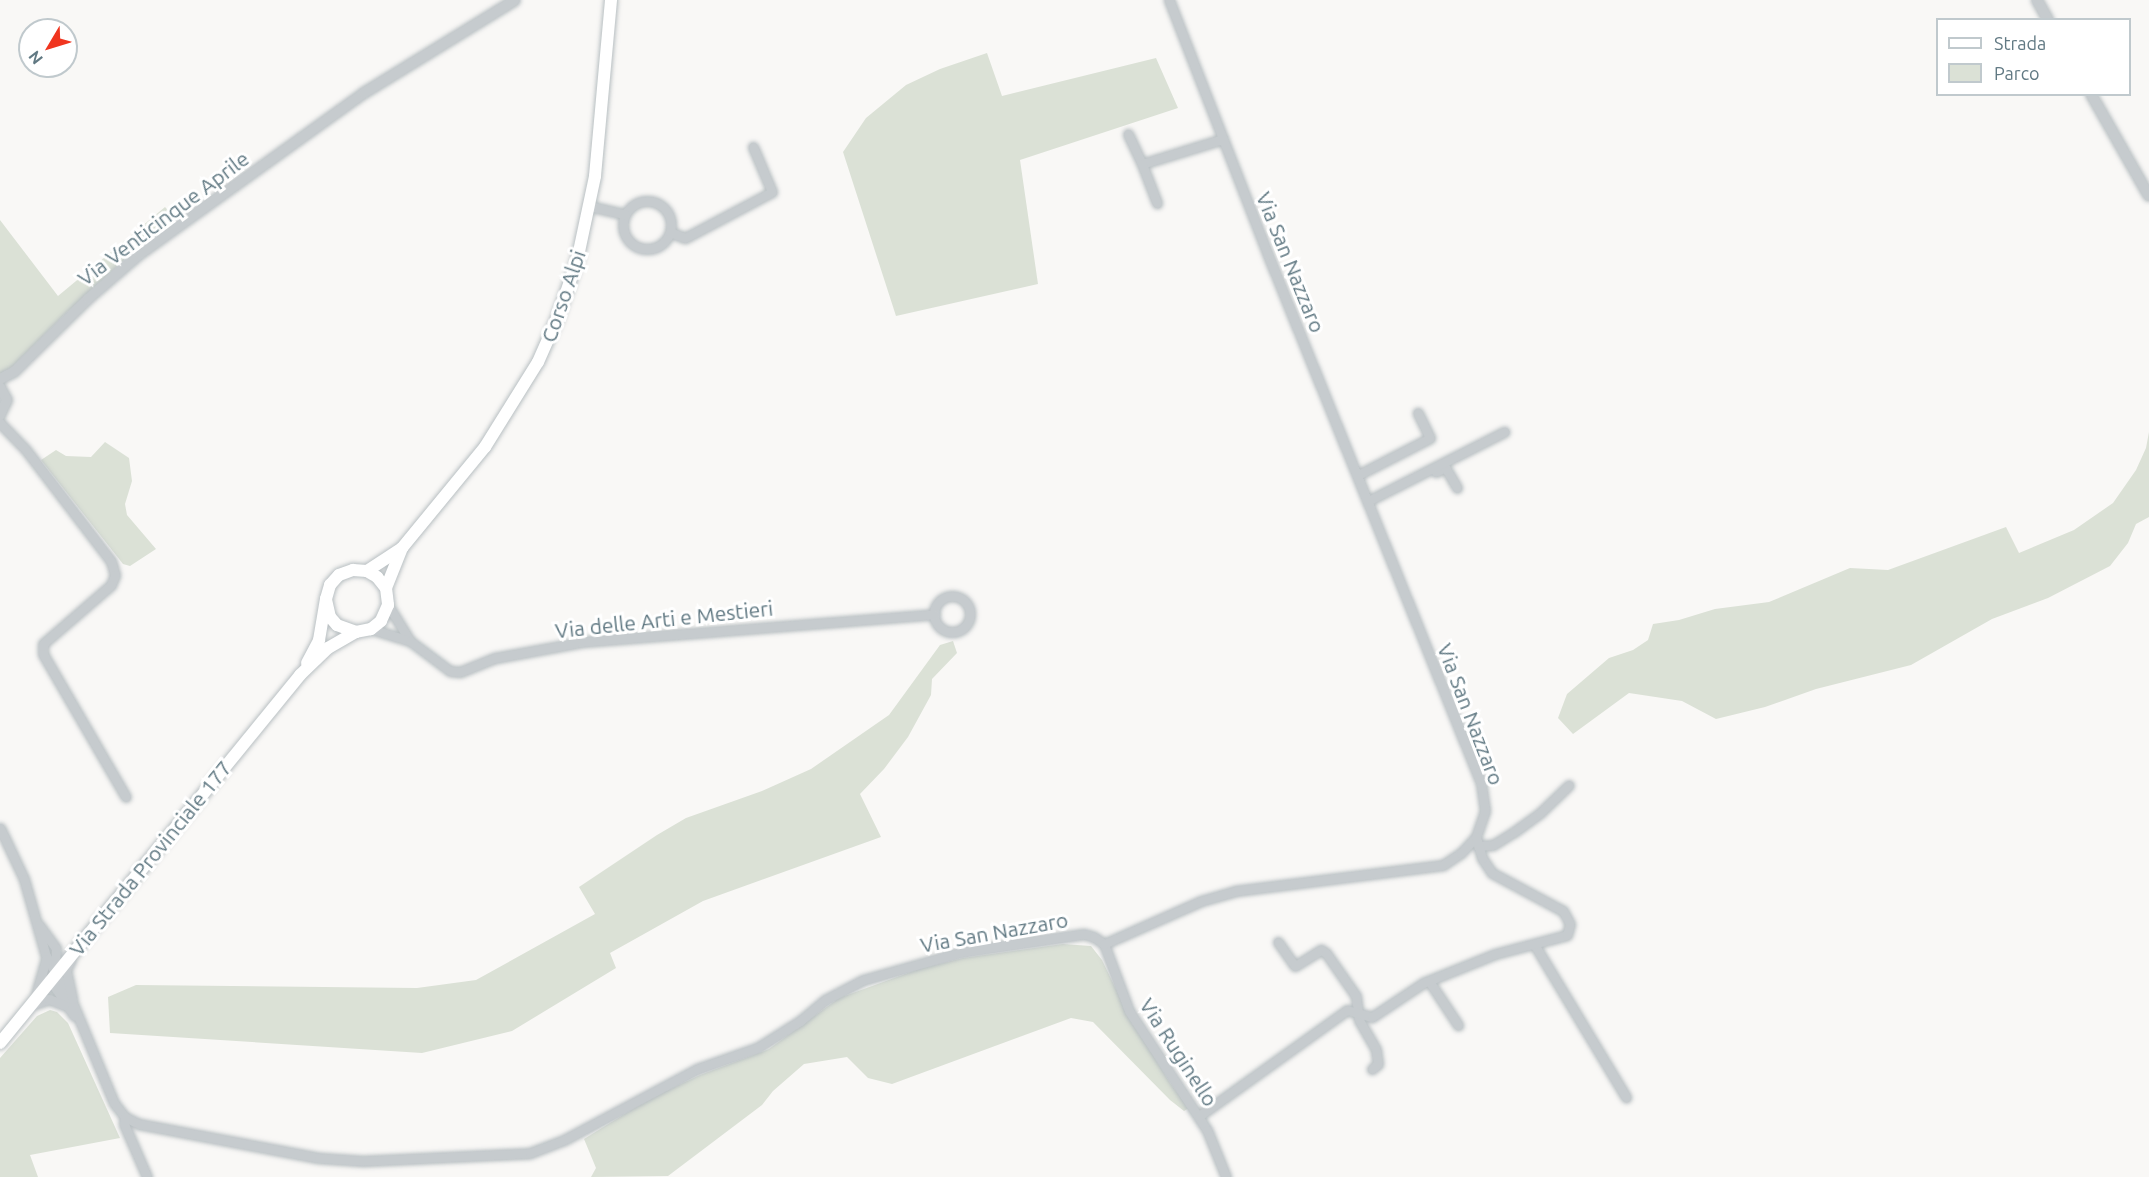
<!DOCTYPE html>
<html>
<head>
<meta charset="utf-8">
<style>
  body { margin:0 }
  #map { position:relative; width:2149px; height:1177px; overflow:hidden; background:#f9f8f6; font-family:Ubuntu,sans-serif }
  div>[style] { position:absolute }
  .green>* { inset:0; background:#dbe1d6 }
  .roads { filter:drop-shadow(0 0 2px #b8bfc2) drop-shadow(0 0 2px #b8bfc2) }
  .minor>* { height:9px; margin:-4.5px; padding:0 4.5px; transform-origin:4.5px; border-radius:4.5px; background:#c6cbce }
  .minor>.ring { margin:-4.5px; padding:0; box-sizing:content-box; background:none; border:9px solid #c6cbce; border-radius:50% }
  .tertiary>* { height:10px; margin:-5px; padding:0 5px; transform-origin:5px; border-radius:5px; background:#c6cbce }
  .secondary>* { height:12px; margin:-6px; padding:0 6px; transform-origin:6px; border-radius:6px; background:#fff }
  span { translate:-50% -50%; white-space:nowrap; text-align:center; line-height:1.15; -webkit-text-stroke:6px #fff; paint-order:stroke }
  .street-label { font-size:21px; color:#617983 }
  .legend { position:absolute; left:1936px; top:18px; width:195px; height:78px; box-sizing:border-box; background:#fff; border:2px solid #c0c9cd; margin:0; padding:8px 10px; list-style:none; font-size:18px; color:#617983 }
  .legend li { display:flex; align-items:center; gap:12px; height:30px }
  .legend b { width:30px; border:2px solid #c0c9cd }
  .north { position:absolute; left:18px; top:18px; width:60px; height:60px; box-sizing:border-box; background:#fff; border:2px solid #c0c9cd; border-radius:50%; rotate:232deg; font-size:16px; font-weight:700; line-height:24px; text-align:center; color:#617983 }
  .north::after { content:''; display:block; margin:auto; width:21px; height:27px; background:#f0351f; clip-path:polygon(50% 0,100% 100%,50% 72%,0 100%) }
</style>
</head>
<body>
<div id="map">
  <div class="green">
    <i style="clip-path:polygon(987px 53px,1002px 96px,1156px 58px,1178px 108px,1020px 160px,1038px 284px,896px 316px,843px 152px,866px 118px,906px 85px,940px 69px)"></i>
    <i style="clip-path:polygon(165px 207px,176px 219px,169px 227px,145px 241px,65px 314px,11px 368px,0 375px,0 220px,58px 296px)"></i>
    <i style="clip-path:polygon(2149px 432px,2149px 517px,2136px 524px,2128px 543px,2110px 566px,2048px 598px,1992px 619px,1911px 665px,1816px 689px,1765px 707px,1716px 719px,1682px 701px,1629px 693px,1573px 734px,1558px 718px,1567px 694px,1609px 658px,1633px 650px,1648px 640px,1653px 624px,1679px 620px,1715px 609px,1769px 602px,1850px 568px,1888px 570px,2006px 527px,2019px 553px,2074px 530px,2113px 503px,2136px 470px,2146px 448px)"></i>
    <i style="clip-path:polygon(105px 442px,129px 458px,132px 481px,125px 504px,127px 515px,156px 549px,130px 566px,123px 564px,41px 460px,56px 450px,66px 456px,91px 457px)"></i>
    <i style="clip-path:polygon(953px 641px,957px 653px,932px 679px,931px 695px,908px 737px,884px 769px,860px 794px,881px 837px,703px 901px,610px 953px,616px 968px,512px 1031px,422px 1053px,110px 1033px,108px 997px,136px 985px,417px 988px,476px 980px,595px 914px,579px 887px,657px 835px,686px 818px,762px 791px,811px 769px,889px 715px,940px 645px)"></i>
    <i style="clip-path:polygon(1063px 944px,1091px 946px,1102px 960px,1127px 1012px,1170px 1083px,1189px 1108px,1184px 1111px,1170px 1100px,1093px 1022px,1071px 1018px,892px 1084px,868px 1078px,847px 1057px,804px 1064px,773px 1091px,762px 1105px,668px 1176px,591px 1177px,596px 1168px,584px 1139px,649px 1099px,700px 1075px,769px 1049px,839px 998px,919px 969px,963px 958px)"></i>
    <i style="clip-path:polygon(50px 1010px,57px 1012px,68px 1023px,120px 1138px,30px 1155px,38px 1177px,0 1177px,0 1058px,37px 1016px)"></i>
  </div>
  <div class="roads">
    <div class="minor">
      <i style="left:1128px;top:134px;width:33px;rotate:65deg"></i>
      <i style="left:1142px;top:164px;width:85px;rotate:-17.2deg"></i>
      <i style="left:1142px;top:164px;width:42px;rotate:69deg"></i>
      <i class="ring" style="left:623px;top:201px;width:39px;height:39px"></i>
      <i style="left:589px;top:206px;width:37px;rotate:13deg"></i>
      <i style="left:670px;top:232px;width:16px;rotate:22deg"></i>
      <i style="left:685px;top:238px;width:98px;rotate:-27.9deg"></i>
      <i style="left:772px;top:192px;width:49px;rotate:-112.9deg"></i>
      <i style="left:0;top:423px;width:37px;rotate:46deg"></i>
      <i style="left:26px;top:450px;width:140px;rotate:52.6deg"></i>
      <i style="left:111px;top:561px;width:15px;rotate:74deg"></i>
      <i style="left:115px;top:575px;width:11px;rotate:112deg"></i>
      <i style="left:111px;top:585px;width:90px;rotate:139.1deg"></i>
      <i style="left:43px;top:644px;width:10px;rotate:90deg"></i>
      <i style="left:43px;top:654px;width:165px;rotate:59.9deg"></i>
      <i style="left:1436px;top:472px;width:10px;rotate:-29deg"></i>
      <i style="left:1445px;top:467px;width:24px;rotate:60deg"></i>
      <i style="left:1358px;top:475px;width:81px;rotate:-27.2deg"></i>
      <i style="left:1430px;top:438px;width:28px;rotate:-116deg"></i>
      <i style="left:1368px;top:501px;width:153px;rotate:-26.9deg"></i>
      <i class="ring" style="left:934px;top:596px;width:27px;height:27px"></i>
      <i style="left:388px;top:605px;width:42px;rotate:58.6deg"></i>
      <i style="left:371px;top:629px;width:41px;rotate:17.1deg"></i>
      <i style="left:410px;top:641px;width:50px;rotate:36.9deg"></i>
      <i style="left:450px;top:671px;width:10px;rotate:6deg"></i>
      <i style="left:460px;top:672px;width:38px;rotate:-22deg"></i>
      <i style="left:495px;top:658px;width:88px;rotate:-10.4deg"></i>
      <i style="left:582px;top:642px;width:354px;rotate:-4.5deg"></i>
      <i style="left:0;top:828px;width:56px;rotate:64.8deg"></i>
      <i style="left:24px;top:879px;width:80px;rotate:74.1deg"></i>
      <i style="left:46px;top:956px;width:55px;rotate:60.6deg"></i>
      <i style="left:73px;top:1004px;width:107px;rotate:67.5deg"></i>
      <i style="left:114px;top:1103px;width:18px;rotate:52deg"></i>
      <i style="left:125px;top:1117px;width:16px;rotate:27deg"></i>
      <i style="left:139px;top:1124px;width:183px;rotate:10.7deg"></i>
      <i style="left:319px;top:1158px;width:44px;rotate:3.9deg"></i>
      <i style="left:363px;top:1161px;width:167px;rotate:-2.7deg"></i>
      <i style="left:530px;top:1153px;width:36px;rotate:-21deg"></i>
      <i style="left:564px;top:1140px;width:151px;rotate:-28.1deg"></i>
      <i style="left:697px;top:1069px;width:64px;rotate:-19.3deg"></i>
      <i style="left:757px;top:1048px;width:51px;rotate:-32.1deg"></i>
      <i style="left:800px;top:1021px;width:33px;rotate:-40deg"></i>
      <i style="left:825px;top:1000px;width:43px;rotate:-27.8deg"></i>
      <i style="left:863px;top:980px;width:103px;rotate:-15.8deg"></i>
      <i style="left:962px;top:952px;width:123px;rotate:-8.4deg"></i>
      <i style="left:1084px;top:934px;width:10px;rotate:17deg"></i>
      <i style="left:1094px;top:937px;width:12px;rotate:35deg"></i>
      <i style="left:1104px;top:944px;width:72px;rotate:69.5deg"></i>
      <i style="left:1129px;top:1011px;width:142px;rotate:56.8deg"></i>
      <i style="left:1207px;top:1130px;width:51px;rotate:68deg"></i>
      <i style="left:1478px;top:846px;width:15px;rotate:-4deg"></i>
      <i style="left:1493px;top:845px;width:25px;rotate:-32deg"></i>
      <i style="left:1514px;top:832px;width:32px;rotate:-36deg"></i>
      <i style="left:1540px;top:813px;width:40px;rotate:-44deg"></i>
      <i style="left:39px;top:925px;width:29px;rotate:54deg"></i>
      <i style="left:56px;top:948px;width:38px;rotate:93deg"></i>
      <i style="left:54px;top:986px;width:36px;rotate:56deg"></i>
      <i style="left:1278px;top:942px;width:29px;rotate:55deg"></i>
      <i style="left:1295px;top:966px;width:31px;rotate:-32deg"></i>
      <i style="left:1321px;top:950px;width:6px;rotate:31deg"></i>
      <i style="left:1326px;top:953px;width:52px;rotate:55.1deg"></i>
      <i style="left:1356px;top:996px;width:24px;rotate:83deg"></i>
      <i style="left:1359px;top:1020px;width:34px;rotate:60deg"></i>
      <i style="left:1376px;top:1050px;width:14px;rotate:82deg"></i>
      <i style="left:1378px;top:1064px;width:8px;rotate:140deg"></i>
      <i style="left:1104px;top:944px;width:106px;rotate:-23.9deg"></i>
      <i style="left:1201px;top:901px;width:35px;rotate:-16deg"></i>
      <i style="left:1235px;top:891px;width:210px;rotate:-7.1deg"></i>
      <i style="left:1443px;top:865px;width:22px;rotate:-34deg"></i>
      <i style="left:1461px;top:853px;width:22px;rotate:-47deg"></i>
      <i style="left:1476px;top:837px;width:28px;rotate:-71deg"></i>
      <i style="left:1485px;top:811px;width:28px;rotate:-98deg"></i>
      <i style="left:1481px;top:783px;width:569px;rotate:-111.97deg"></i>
      <i style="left:1268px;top:255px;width:274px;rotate:-111.2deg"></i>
      <i style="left:1534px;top:944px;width:179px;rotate:59deg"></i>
      <i style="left:71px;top:960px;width:11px;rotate:117deg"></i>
      <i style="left:66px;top:970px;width:30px;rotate:78deg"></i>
      <i style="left:1429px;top:981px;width:53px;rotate:56.6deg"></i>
      <i style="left:36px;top:994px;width:36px;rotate:-74deg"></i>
      <i style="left:32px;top:1005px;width:18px;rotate:-19deg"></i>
      <i style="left:49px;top:999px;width:16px;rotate:22deg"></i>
      <i style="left:1199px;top:1116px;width:182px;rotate:-35.6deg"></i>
      <i style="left:1347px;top:1010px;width:26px;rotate:16deg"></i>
      <i style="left:1372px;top:1017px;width:61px;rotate:-33.7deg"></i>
      <i style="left:1423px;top:983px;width:78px;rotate:-21.9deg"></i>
      <i style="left:1495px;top:954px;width:74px;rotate:-14.8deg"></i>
      <i style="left:1567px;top:935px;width:11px;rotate:-75deg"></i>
      <i style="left:1570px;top:924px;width:15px;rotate:-118deg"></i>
      <i style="left:1563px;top:911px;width:81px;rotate:-151.8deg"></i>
      <i style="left:1492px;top:873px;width:18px;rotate:-124deg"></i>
      <i style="left:1482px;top:858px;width:22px;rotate:-106deg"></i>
      <i style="left:125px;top:1117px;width:7px;rotate:98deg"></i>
      <i style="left:124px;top:1124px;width:58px;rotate:66.5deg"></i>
    </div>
    <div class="tertiary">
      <i style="left:2037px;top:0;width:23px;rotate:61deg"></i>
      <i style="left:2091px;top:94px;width:117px;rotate:60.4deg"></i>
      <i style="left:0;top:379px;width:16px;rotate:-27deg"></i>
      <i style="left:14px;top:372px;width:104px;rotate:-44.6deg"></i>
      <i style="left:88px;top:299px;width:69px;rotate:-40.9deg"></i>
      <i style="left:140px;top:254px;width:276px;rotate:-35.7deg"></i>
      <i style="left:364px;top:93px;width:177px;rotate:-31.6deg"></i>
      <i style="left:0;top:387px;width:15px;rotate:62deg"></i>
      <i style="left:7px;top:400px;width:17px;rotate:115deg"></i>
    </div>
    <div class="secondary">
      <i style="left:367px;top:571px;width:42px;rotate:-33.3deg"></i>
      <i style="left:402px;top:548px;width:131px;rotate:-50.6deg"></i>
      <i style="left:485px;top:447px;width:100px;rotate:-58.1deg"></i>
      <i style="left:538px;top:362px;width:47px;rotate:-66.2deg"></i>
      <i style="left:557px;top:319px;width:61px;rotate:-71deg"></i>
      <i style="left:577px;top:261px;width:87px;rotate:-78deg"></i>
      <i style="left:595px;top:176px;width:177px;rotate:-84.8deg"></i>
      <i style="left:386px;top:588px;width:43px;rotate:-68.2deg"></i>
      <i style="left:307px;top:663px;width:26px;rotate:-62deg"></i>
      <i style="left:319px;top:640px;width:42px;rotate:-80.3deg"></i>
      <i style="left:326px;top:599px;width:15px;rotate:-74deg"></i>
      <i style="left:330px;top:585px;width:13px;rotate:-48deg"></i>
      <i style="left:339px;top:575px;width:15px;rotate:-20deg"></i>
      <i style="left:353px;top:570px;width:14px;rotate:4deg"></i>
      <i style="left:367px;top:571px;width:12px;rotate:31deg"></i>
      <i style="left:377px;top:577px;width:14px;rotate:51deg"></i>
      <i style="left:386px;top:588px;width:17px;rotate:83deg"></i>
      <i style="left:388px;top:605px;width:17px;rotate:114deg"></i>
      <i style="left:381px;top:621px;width:13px;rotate:141deg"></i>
      <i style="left:371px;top:629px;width:15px;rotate:169deg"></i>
      <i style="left:356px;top:632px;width:20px;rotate:-160deg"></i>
      <i style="left:337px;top:625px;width:11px;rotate:-131deg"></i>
      <i style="left:330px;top:617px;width:18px;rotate:-103deg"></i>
      <i style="left:0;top:1043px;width:475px;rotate:-50.8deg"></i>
      <i style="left:300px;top:675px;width:39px;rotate:-44deg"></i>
      <i style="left:328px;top:648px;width:32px;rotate:-30deg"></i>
    </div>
  </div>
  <div class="street-label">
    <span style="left:163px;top:218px;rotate:-37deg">Via Venticinque Aprile</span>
    <span style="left:1291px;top:262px;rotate:68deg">Via San Nazzaro</span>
    <span style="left:563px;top:296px;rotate:-71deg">Corso Alpi</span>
    <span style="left:664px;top:619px;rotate:-6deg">Via delle Arti e Mestieri</span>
    <span style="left:1471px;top:714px;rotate:69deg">Via San Nazzaro</span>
    <span style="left:150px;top:858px;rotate:-51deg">Via Strada Provinciale 177</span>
    <span style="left:994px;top:932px;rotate:-10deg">Via San Nazzaro</span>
    <span style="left:1179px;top:1052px;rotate:57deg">Via Ruginello</span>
  </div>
  <ul class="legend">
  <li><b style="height:8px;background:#fff"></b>Strada</li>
  <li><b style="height:16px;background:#dbe1d6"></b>Parco</li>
  </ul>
  <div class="north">N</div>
</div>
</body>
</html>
